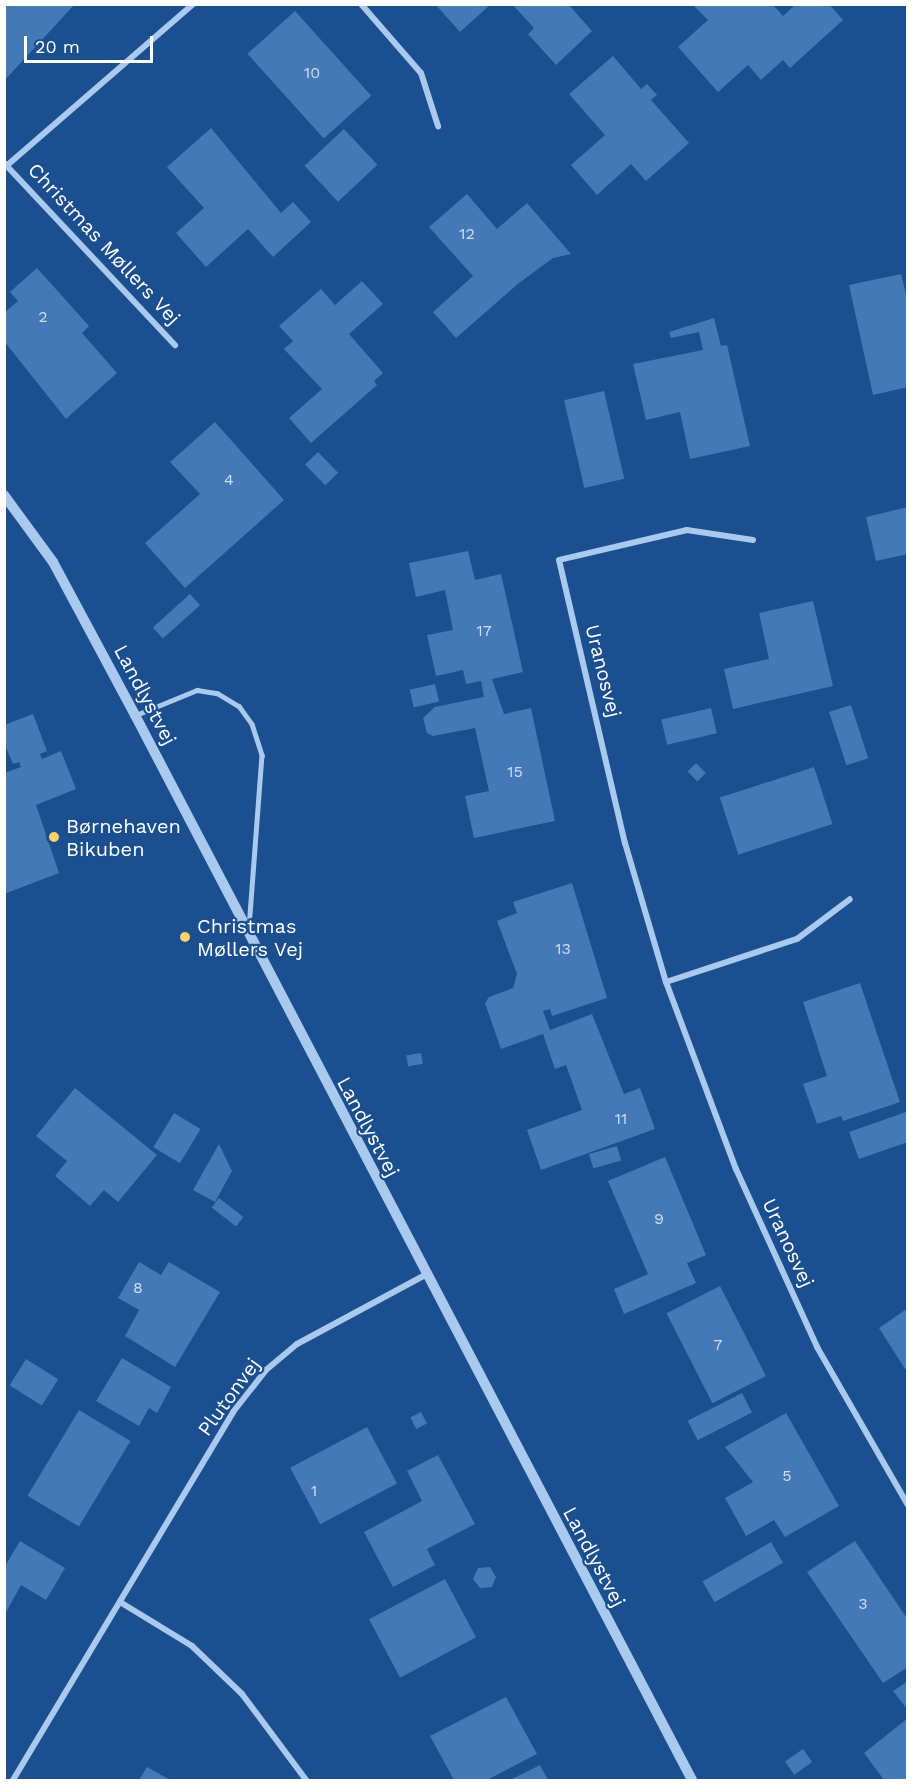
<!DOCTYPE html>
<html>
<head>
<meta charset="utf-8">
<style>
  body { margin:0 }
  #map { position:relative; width:912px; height:1785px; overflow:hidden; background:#1b4f8f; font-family:"Work Sans",sans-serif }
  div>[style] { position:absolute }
  .building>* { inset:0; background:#4478b7; transform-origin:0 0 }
  .service>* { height:4.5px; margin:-2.25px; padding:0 2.25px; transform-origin:2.25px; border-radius:2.25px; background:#a9c9ee }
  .minor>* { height:6px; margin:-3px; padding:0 3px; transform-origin:3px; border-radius:3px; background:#a9c9ee }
  .tertiary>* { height:10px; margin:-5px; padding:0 5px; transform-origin:5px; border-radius:5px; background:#a9c9ee }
  .dots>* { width:16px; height:16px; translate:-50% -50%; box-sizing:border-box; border:3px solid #1b4f8f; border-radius:50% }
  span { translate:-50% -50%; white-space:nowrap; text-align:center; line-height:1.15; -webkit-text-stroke:4.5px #1b4f8f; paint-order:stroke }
  .number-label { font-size:16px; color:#d0dded }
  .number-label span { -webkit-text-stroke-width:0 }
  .street-label { font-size:20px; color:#fff }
  .poi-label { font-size:20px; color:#fff }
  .left { translate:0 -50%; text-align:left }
  .frame { position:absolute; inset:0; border:6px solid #fff; pointer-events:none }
  .scale { position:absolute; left:24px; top:36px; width:129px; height:27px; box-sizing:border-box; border:3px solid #fff; border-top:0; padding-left:8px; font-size:18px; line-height:21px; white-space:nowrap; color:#fff; -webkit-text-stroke:4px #1b4f8f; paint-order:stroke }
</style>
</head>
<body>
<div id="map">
  <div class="building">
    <i style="clip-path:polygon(4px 4px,75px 4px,4px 81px)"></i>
    <i style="clip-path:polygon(435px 4px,491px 4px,460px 32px)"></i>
    <i style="clip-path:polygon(512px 4px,568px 4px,592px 31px,556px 65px,528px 34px,534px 28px)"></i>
    <i style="clip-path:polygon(796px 4px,829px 4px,843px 20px,790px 68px,783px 60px,761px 80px,748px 65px,718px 92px,678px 47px,708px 20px,693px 5px,773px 5px,783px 16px)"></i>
    <i style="left:295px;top:11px;width:114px;height:64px;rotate:48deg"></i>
    <i style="clip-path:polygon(613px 56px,641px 89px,647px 84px,657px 95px,651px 100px,689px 143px,646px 181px,631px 164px,597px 195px,571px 165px,605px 135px,569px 94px)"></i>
    <i style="clip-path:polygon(211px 128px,281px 213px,293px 202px,311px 222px,273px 257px,248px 229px,206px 267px,176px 233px,204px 208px,167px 167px)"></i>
    <i style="left:344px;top:129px;width:49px;height:54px;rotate:47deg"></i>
    <i style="clip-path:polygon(467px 194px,497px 229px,527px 203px,571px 254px,553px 258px,519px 283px,456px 338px,433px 312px,473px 276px,429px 227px)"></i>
    <i style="clip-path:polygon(37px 268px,89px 326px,82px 333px,117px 373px,66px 419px,4px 341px,4px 313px,18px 301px,10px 292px)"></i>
    <i style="clip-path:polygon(901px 274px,908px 302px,908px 387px,873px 395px,849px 285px)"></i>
    <i style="clip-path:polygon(362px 281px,383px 304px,349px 334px,383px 373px,374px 381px,377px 385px,311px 443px,289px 418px,322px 389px,284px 349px,293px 341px,279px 326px,321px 289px,335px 305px)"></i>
    <i style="clip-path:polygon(714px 318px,721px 346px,727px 345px,750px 446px,690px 459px,680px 412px,646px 420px,633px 364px,703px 350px,699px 332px,671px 338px,669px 332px)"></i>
    <i style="left:604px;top:391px;width:90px;height:41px;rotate:77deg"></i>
    <i style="clip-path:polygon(215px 422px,284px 500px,185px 588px,145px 543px,200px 494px,170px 462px)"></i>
    <i style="left:318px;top:452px;width:29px;height:18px;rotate:46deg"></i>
    <i style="clip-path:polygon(908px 507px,908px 554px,876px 561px,866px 517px)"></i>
    <i style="clip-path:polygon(468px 551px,475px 580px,501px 574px,523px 672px,492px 679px,504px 714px,531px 708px,555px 821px,474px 838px,465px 796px,489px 791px,475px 728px,433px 736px,427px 733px,423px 718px,435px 707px,484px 697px,481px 681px,466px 684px,463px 670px,436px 676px,427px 635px,453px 630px,445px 590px,416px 597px,409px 563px)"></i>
    <i style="left:190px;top:594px;width:15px;height:50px;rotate:48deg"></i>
    <i style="clip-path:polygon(813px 601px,833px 686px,733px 709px,724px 669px,769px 659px,759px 613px)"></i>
    <i style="left:435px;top:684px;width:18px;height:26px;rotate:77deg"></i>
    <i style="left:851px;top:705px;width:56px;height:23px;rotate:72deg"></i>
    <i style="left:711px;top:708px;width:26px;height:51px;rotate:77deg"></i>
    <i style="clip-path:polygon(33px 714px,47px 751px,40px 754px,42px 759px,61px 751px,76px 789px,36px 805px,59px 873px,4px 894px,4px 773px,21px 767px,19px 762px,13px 764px,4px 743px,4px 725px)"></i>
    <i style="left:696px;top:763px;width:14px;height:12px;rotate:45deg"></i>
    <i style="left:814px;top:767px;width:60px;height:99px;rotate:72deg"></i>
    <i style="clip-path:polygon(572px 883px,607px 998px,552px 1016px,550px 1009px,543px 1011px,550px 1030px,592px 1014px,624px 1094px,640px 1088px,655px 1129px,541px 1170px,527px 1130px,582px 1110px,566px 1065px,555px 1069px,543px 1034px,501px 1049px,485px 1003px,489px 997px,513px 988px,517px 974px,497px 921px,517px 913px,513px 902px)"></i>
    <i style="clip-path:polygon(860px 983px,900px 1102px,843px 1121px,841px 1116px,817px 1124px,803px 1084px,827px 1076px,803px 1002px)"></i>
    <i style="left:421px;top:1053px;width:11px;height:15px;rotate:80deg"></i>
    <i style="clip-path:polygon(75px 1088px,157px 1155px,118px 1202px,104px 1190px,90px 1206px,55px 1176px,67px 1161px,36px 1136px)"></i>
    <i style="clip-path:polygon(906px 1112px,908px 1142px,859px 1159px,849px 1132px)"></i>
    <i style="left:174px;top:1113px;width:31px;height:40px;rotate:31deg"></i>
    <i style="clip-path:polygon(219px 1144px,232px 1171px,215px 1202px,193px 1190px)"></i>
    <i style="left:617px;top:1146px;width:15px;height:29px;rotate:74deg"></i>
    <i style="clip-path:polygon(665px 1157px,706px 1255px,687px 1263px,696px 1283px,624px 1314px,614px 1289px,648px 1274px,608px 1181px)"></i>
    <i style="left:219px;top:1198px;width:31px;height:12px;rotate:38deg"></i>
    <i style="clip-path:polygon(139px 1262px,161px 1275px,169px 1262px,220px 1292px,175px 1367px,125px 1336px,139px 1310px,118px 1298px)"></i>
    <i style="left:720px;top:1286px;width:101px;height:60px;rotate:63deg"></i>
    <i style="clip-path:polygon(908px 1308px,908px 1368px,905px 1369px,879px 1328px)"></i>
    <i style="clip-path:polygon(122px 1358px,171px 1387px,157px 1413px,149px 1408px,139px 1426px,96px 1401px)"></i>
    <i style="left:26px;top:1359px;width:38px;height:31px;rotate:32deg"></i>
    <i style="left:742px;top:1393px;width:22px;height:61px;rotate:63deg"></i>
    <i style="left:79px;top:1410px;width:60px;height:100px;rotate:31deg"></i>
    <i style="left:421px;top:1412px;width:13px;height:12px;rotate:63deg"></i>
    <i style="clip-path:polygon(786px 1413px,839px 1506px,785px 1537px,774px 1520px,746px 1536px,725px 1498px,753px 1482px,725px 1447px)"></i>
    <i style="left:367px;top:1427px;width:64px;height:87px;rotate:62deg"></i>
    <i style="clip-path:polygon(438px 1455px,475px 1524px,427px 1549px,435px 1565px,393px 1587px,364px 1532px,422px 1501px,407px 1471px)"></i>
    <i style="clip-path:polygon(20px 1541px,65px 1568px,46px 1600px,21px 1585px,5px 1614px,5px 1566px)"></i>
    <i style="clip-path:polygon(855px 1541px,908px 1620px,908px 1667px,883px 1683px,807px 1572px)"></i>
    <i style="left:771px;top:1542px;width:24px;height:79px;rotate:60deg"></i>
    <i style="clip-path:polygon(490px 1567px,496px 1577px,492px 1587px,480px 1588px,473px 1579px,478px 1568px)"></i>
    <i style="left:445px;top:1579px;width:66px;height:86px;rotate:62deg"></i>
    <i style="clip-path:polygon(908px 1681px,908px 1710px,893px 1691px)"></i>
    <i style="clip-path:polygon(506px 1697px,537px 1754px,487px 1780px,454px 1780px,430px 1736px)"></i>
    <i style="clip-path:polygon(908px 1718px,908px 1780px,884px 1780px,864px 1753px)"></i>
    <i style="left:803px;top:1749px;width:16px;height:22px;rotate:55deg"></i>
    <i style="clip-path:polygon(540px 1765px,548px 1780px,510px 1780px)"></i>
    <i style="clip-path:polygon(147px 1767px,170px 1780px,139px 1780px)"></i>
  </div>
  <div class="service">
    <i style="left:136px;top:715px;width:66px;rotate:-22.3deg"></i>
    <i style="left:197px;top:690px;width:20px;rotate:9deg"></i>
    <i style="left:217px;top:693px;width:26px;rotate:31deg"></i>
    <i style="left:239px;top:706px;width:22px;rotate:54deg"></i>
    <i style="left:252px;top:724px;width:33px;rotate:72deg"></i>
    <i style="left:262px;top:755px;width:172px;rotate:94.3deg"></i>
  </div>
  <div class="minor">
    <i style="left:361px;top:4px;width:91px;rotate:49deg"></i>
    <i style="left:421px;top:73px;width:56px;rotate:72.2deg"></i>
    <i style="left:4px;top:163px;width:250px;rotate:46.8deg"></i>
    <i style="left:4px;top:168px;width:250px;rotate:-40.9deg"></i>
    <i style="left:753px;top:540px;width:67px;rotate:-171.4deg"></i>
    <i style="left:687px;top:530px;width:131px;rotate:166.8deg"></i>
    <i style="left:559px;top:560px;width:291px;rotate:76.9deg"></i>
    <i style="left:625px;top:843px;width:145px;rotate:73.6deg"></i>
    <i style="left:666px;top:982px;width:200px;rotate:69.5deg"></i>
    <i style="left:736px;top:1169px;width:196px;rotate:65.5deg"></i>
    <i style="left:817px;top:1347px;width:182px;rotate:60.1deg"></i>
    <i style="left:666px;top:982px;width:138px;rotate:-18.2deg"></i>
    <i style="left:797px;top:939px;width:66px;rotate:-37deg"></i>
    <i style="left:120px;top:1602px;width:84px;rotate:31.4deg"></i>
    <i style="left:192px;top:1646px;width:69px;rotate:43.8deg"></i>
    <i style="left:242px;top:1694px;width:107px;rotate:53.3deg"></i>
    <i style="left:13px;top:1780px;width:429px;rotate:-59.1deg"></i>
    <i style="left:233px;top:1412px;width:53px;rotate:-51.8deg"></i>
    <i style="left:266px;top:1370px;width:40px;rotate:-40deg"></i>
    <i style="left:297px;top:1344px;width:145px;rotate:-28.3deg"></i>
  </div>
  <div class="tertiary">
    <i style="left:4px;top:495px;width:83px;rotate:53.8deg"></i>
    <i style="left:53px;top:562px;width:174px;rotate:61.8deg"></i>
    <i style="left:135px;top:715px;width:1202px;rotate:62.39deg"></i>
  </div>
  <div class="dots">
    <i style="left:54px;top:837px;background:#ffd166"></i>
    <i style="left:185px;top:937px;background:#ffd166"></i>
  </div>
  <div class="number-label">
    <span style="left:312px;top:73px">10</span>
    <span style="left:467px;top:234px">12</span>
    <span style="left:43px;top:317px">2</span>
    <span style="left:229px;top:480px">4</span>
    <span style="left:484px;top:631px">17</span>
    <span style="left:515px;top:772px">15</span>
    <span style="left:563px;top:949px">13</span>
    <span style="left:621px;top:1119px">11</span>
    <span style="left:659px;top:1219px">9</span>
    <span style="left:138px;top:1288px">8</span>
    <span style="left:718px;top:1345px">7</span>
    <span style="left:787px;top:1476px">5</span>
    <span style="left:314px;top:1491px">1</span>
    <span style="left:863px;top:1604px">3</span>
  </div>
  <div class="street-label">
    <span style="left:104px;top:244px;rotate:47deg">Christmas Møllers Vej</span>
    <span style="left:603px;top:671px;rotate:76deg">Uranosvej</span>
    <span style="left:145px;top:695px;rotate:62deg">Landlystvej</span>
    <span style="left:368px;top:1127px;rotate:62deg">Landlystvej</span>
    <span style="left:788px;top:1243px;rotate:65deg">Uranosvej</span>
    <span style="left:229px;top:1397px;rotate:-54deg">Plutonvej</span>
    <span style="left:594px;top:1557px;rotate:62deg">Landlystvej</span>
  </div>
  <div class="poi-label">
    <span class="left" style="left:66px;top:838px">Børnehaven<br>Bikuben</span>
    <span class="left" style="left:197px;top:938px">Christmas<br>Møllers Vej</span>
  </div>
  <div class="frame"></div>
  <div class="scale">20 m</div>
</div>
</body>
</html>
